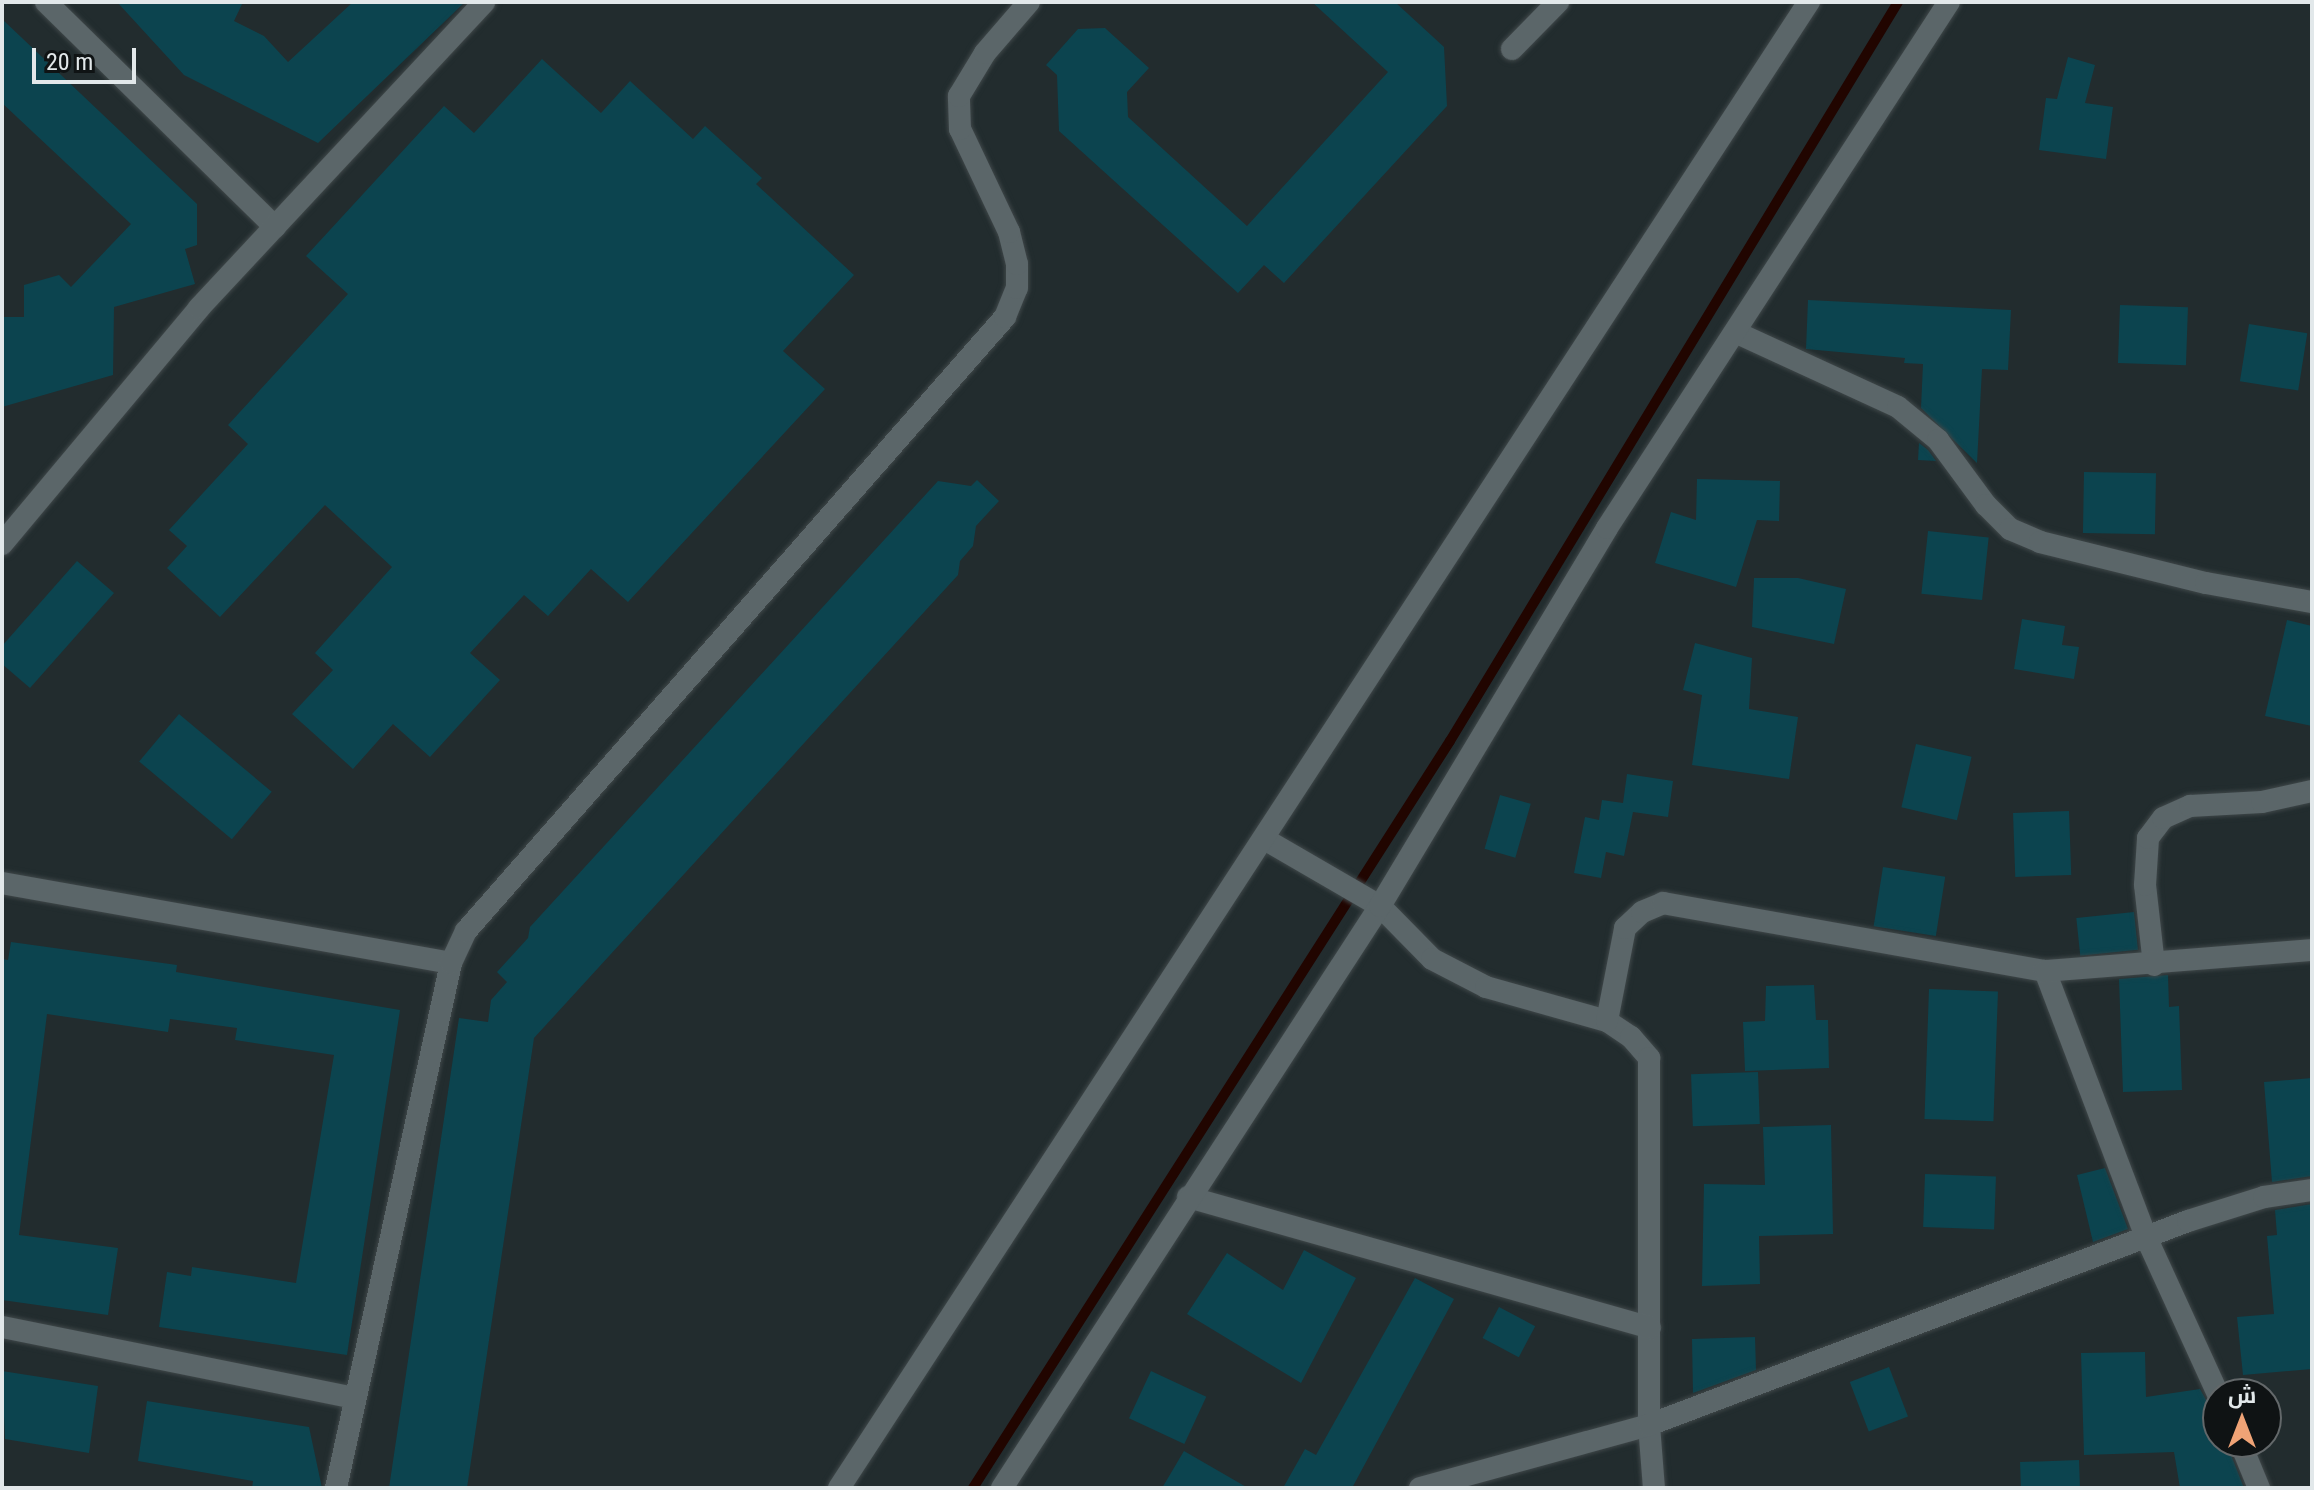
<!DOCTYPE html>
<html>
<head>
<meta charset="utf-8">
<style>
  body { margin:0 }
  #map { position:relative; width:2314px; height:1490px; overflow:hidden; background:#222c2e; font-family:"Roboto Condensed",Cairo,sans-serif }
  div>[style] { position:absolute }
  .stream>* { height:10px; margin:-5px; padding:0 5px; transform-origin:5px; border-radius:5px; background:#210500 }
  .building>* { inset:0; background:#0c444f; transform-origin:0 0 }
  .roads { filter:drop-shadow(0 0 2px #3f4749) drop-shadow(0 0 2px #3f4749) }
  .minor>* { height:22px; margin:-11px; padding:0 11px; transform-origin:11px; border-radius:11px; background:#5b6669 }
  span { translate:-50% -50%; white-space:nowrap; text-align:center; line-height:1.15; -webkit-text-stroke:6px #0f1314; paint-order:stroke }
  .frame { position:absolute; inset:0; border:4px solid #e2e8ea; pointer-events:none }
  .north { position:absolute; left:2202px; top:1378px; width:80px; height:80px; box-sizing:border-box; background:#0f1314; border:2px solid #63686a; border-radius:50%; rotate:0deg; font-size:22px; font-weight:700; line-height:32px; text-align:center; color:#e2e8ea }
  .north::after { content:''; display:block; margin:auto; width:28px; height:36px; background:#efa376; clip-path:polygon(50% 0,100% 100%,50% 72%,0 100%) }
  .scale { position:absolute; left:32px; top:48px; width:104px; height:36px; box-sizing:border-box; border:4px solid #e2e8ea; border-top:0; padding-left:10px; font-size:24px; line-height:28px; white-space:nowrap; color:#e2e8ea; -webkit-text-stroke:6px #0f1314; paint-order:stroke }
</style>
</head>
<body>
<div id="map">
  <div class="stream">
    <i style="left:973px;top:1488px;width:886px;rotate:-57.44deg"></i>
    <i style="left:1450px;top:741px;width:864px;rotate:-58.77deg"></i>
  </div>
  <div class="building">
    <i style="clip-path:polygon(117px 2px,243px 2px,234px 21px,264px 36px,288px 62px,353px 2px,465px 2px,318px 143px,184px 75px)"></i>
    <i style="clip-path:polygon(1312px 2px,1395px 2px,1444px 47px,1447px 106px,1284px 283px,1264px 265px,1238px 293px,1059px 131px,1057px 75px,1046px 65px,1078px 29px,1105px 28px,1149px 68px,1127px 92px,1128px 117px,1247px 226px,1388px 72px)"></i>
    <i style="clip-path:polygon(2px 19px,197px 204px,197px 245px,185px 249px,195px 284px,114px 307px,113px 375px,2px 407px,2px 317px,24px 317px,24px 285px,59px 275px,71px 287px,131px 224px,2px 103px)"></i>
    <i style="clip-path:polygon(2068px 57px,2095px 65px,2085px 103px,2113px 107px,2106px 159px,2039px 150px,2046px 98px,2057px 99px)"></i>
    <i style="clip-path:polygon(542px 59px,601px 113px,630px 81px,693px 139px,705px 126px,762px 178px,756px 184px,854px 275px,783px 351px,825px 389px,628px 602px,591px 569px,548px 616px,524px 595px,470px 653px,500px 680px,430px 757px,393px 724px,353px 769px,292px 714px,333px 670px,315px 653px,392px 567px,325px 505px,220px 617px,167px 568px,187px 546px,169px 530px,248px 444px,228px 425px,348px 294px,306px 256px,444px 106px,474px 133px)"></i>
    <i style="clip-path:polygon(1808px 300px,2011px 310px,2008px 370px,1982px 369px,1977px 463px,1921px 408px,1923px 364px,1904px 363px,1905px 358px,1806px 349px)"></i>
    <i style="left:2120px;top:305px;width:68px;height:58px;rotate:2deg"></i>
    <i style="left:2249px;top:324px;width:59px;height:58px;rotate:9deg"></i>
    <i style="clip-path:polygon(1919px 443px,1928px 450px,1936px 461px,1918px 460px)"></i>
    <i style="left:2084px;top:472px;width:72px;height:61px;rotate:1deg"></i>
    <i style="clip-path:polygon(1697px 479px,1780px 481px,1779px 521px,1757px 520px,1736px 587px,1655px 563px,1671px 512px,1696px 520px)"></i>
    <i style="clip-path:polygon(977px 480px,999px 501px,976px 526px,973px 546px,960px 561px,958px 575px,534px 1038px,467px 1488px,389px 1488px,459px 1018px,488px 1022px,491px 1000px,507px 982px,497px 972px,528px 938px,530px 927px,938px 481px,971px 486px)"></i>
    <i style="left:1928px;top:531px;width:61px;height:63px;rotate:6deg"></i>
    <i style="clip-path:polygon(77px 561px,114px 593px,30px 688px,2px 664px,2px 646px)"></i>
    <i style="clip-path:polygon(1754px 578px,1798px 578px,1846px 589px,1834px 644px,1752px 627px)"></i>
    <i style="clip-path:polygon(2022px 619px,2065px 626px,2062px 645px,2079px 647px,2074px 679px,2014px 669px)"></i>
    <i style="clip-path:polygon(2287px 620px,2312px 626px,2312px 726px,2265px 716px)"></i>
    <i style="clip-path:polygon(1695px 643px,1752px 658px,1749px 709px,1798px 717px,1789px 779px,1692px 765px,1702px 695px,1683px 690px)"></i>
    <i style="left:179px;top:714px;width:121px;height:62px;rotate:40deg"></i>
    <i style="left:1916px;top:744px;width:57px;height:65px;rotate:13deg"></i>
    <i style="clip-path:polygon(1627px 774px,1673px 781px,1668px 817px,1633px 812px,1624px 856px,1606px 852px,1601px 878px,1574px 873px,1585px 817px,1599px 820px,1602px 800px,1623px 803px)"></i>
    <i style="left:1500px;top:795px;width:32px;height:56px;rotate:16deg"></i>
    <i style="left:2069px;top:811px;width:64px;height:56px;rotate:88deg"></i>
    <i style="left:1883px;top:867px;width:63px;height:60px;rotate:9deg"></i>
    <i style="left:2134px;top:912px;width:38px;height:58px;rotate:84deg"></i>
    <i style="clip-path:polygon(11px 942px,177px 965px,176px 972px,400px 1010px,347px 1355px,159px 1327px,167px 1272px,191px 1276px,192px 1267px,296px 1283px,334px 1055px,235px 1040px,237px 1028px,170px 1019px,168px 1032px,47px 1014px,19px 1235px,118px 1248px,108px 1315px,2px 1300px,2px 959px,8px 960px)"></i>
    <i style="clip-path:polygon(2168px 975px,2169px 1007px,2179px 1006px,2182px 1090px,2123px 1092px,2119px 979px)"></i>
    <i style="clip-path:polygon(1814px 985px,1816px 1020px,1828px 1020px,1829px 1068px,1745px 1071px,1743px 1022px,1765px 1021px,1766px 986px)"></i>
    <i style="left:1929px;top:989px;width:69px;height:130px;rotate:2deg"></i>
    <i style="left:1758px;top:1072px;width:52px;height:67px;rotate:88deg"></i>
    <i style="clip-path:polygon(2312px 1078px,2312px 1176px,2272px 1182px,2264px 1082px)"></i>
    <i style="clip-path:polygon(1831px 1125px,1833px 1234px,1759px 1236px,1760px 1284px,1702px 1286px,1704px 1184px,1765px 1185px,1763px 1127px)"></i>
    <i style="clip-path:polygon(2105px 1168px,2128px 1229px,2093px 1242px,2077px 1175px)"></i>
    <i style="left:1925px;top:1174px;width:71px;height:53px;rotate:2deg"></i>
    <i style="clip-path:polygon(2312px 1204px,2312px 1369px,2243px 1375px,2237px 1317px,2274px 1314px,2267px 1236px,2277px 1235px,2275px 1210px)"></i>
    <i style="clip-path:polygon(1304px 1250px,1356px 1278px,1301px 1383px,1187px 1314px,1227px 1253px,1283px 1290px)"></i>
    <i style="clip-path:polygon(1415px 1278px,1454px 1299px,1352px 1488px,1283px 1488px,1305px 1449px,1316px 1455px)"></i>
    <i style="left:1499px;top:1307px;width:41px;height:35px;rotate:28deg"></i>
    <i style="clip-path:polygon(1755px 1337px,1756px 1370px,1693px 1393px,1692px 1339px)"></i>
    <i style="clip-path:polygon(2145px 1352px,2146px 1397px,2200px 1389px,2209px 1405px,2218px 1408px,2218px 1442px,2226px 1442px,2244px 1488px,2180px 1488px,2174px 1452px,2084px 1455px,2081px 1353px)"></i>
    <i style="left:1889px;top:1367px;width:53px;height:42px;rotate:69deg"></i>
    <i style="clip-path:polygon(2px 1371px,98px 1386px,89px 1453px,5px 1439px)"></i>
    <i style="left:1151px;top:1371px;width:61px;height:52px;rotate:25deg"></i>
    <i style="clip-path:polygon(147px 1401px,309px 1427px,322px 1488px,252px 1488px,253px 1481px,138px 1461px)"></i>
    <i style="clip-path:polygon(1184px 1451px,1248px 1488px,1162px 1488px)"></i>
    <i style="left:2079px;top:1460px;width:28px;height:59px;rotate:88deg"></i>
  </div>
  <div class="roads">
    <div class="minor">
      <i style="left:46px;top:2px;width:321px;rotate:44.5deg"></i>
      <i style="left:1512px;top:49px;width:66px;rotate:-45.6deg"></i>
      <i style="left:1735px;top:332px;width:179px;rotate:24.7deg"></i>
      <i style="left:1898px;top:407px;width:52px;rotate:39.5deg"></i>
      <i style="left:1938px;top:440px;width:81px;rotate:53.6deg"></i>
      <i style="left:1986px;top:505px;width:34px;rotate:45deg"></i>
      <i style="left:2010px;top:529px;width:33px;rotate:23deg"></i>
      <i style="left:2040px;top:542px;width:171px;rotate:13.9deg"></i>
      <i style="left:2206px;top:583px;width:108px;rotate:10.2deg"></i>
      <i style="left:2px;top:544px;width:307px;rotate:-50.1deg"></i>
      <i style="left:199px;top:308px;width:418px;rotate:-47deg"></i>
      <i style="left:1266px;top:840px;width:132px;rotate:30.1deg"></i>
      <i style="left:1380px;top:906px;width:74px;rotate:45.5deg"></i>
      <i style="left:1432px;top:959px;width:61px;rotate:27.4deg"></i>
      <i style="left:1486px;top:987px;width:126px;rotate:15.7deg"></i>
      <i style="left:1607px;top:1021px;width:29px;rotate:34deg"></i>
      <i style="left:1631px;top:1037px;width:28px;rotate:49deg"></i>
      <i style="left:1649px;top:1058px;width:367px;rotate:90deg"></i>
      <i style="left:1649px;top:1425px;width:63px;rotate:85.5deg"></i>
      <i style="left:2px;top:883px;width:456px;rotate:10.1deg"></i>
      <i style="left:2154px;top:965px;width:81px;rotate:-96.4deg"></i>
      <i style="left:2145px;top:885px;width:47px;rotate:-86.3deg"></i>
      <i style="left:2148px;top:838px;width:25px;rotate:-53deg"></i>
      <i style="left:2163px;top:818px;width:30px;rotate:-24deg"></i>
      <i style="left:2190px;top:806px;width:72px;rotate:-3.2deg"></i>
      <i style="left:2262px;top:802px;width:51px;rotate:-12.4deg"></i>
      <i style="left:2045px;top:971px;width:287px;rotate:69.2deg"></i>
      <i style="left:2147px;top:1239px;width:170px;rotate:65.4deg"></i>
      <i style="left:1607px;top:1021px;width:95px;rotate:-79deg"></i>
      <i style="left:1625px;top:928px;width:23px;rotate:-43deg"></i>
      <i style="left:1642px;top:912px;width:23px;rotate:-23deg"></i>
      <i style="left:1663px;top:903px;width:388px;rotate:10.1deg"></i>
      <i style="left:2045px;top:971px;width:268px;rotate:-4.5deg"></i>
      <i style="left:1188px;top:1197px;width:480px;rotate:15.8deg"></i>
      <i style="left:2px;top:1327px;width:360px;rotate:11.4deg"></i>
      <i style="left:2240px;top:1442px;width:50px;rotate:67.6deg"></i>
      <i style="left:336px;top:1488px;width:537px;rotate:-77.64deg"></i>
      <i style="left:451px;top:963px;width:35px;rotate:-65deg"></i>
      <i style="left:466px;top:931px;width:817px;rotate:-48.72deg"></i>
      <i style="left:1005px;top:317px;width:31px;rotate:-68deg"></i>
      <i style="left:1017px;top:288px;width:24px;rotate:-90deg"></i>
      <i style="left:1017px;top:264px;width:33px;rotate:-104deg"></i>
      <i style="left:1009px;top:232px;width:114px;rotate:-115.4deg"></i>
      <i style="left:960px;top:129px;width:33px;rotate:-92deg"></i>
      <i style="left:959px;top:96px;width:50px;rotate:-58.8deg"></i>
      <i style="left:985px;top:53px;width:67px;rotate:-49.2deg"></i>
      <i style="left:839px;top:1488px;width:1775px;rotate:-56.87deg"></i>
      <i style="left:1002px;top:1488px;width:694px;rotate:-57deg"></i>
      <i style="left:1380px;top:906px;width:441px;rotate:-59deg"></i>
      <i style="left:1607px;top:528px;width:627px;rotate:-56.97deg"></i>
      <i style="left:1420px;top:1488px;width:238px;rotate:-15.4deg"></i>
      <i style="left:1649px;top:1425px;width:576px;rotate:-20.73deg"></i>
      <i style="left:2188px;top:1221px;width:80px;rotate:-17.5deg"></i>
      <i style="left:2264px;top:1197px;width:49px;rotate:-8.3deg"></i>
    </div>
  </div>
  <div class="frame"></div>
  <div class="north">ش</div>
  <div class="scale">20 m</div>
</div>
</body>
</html>
